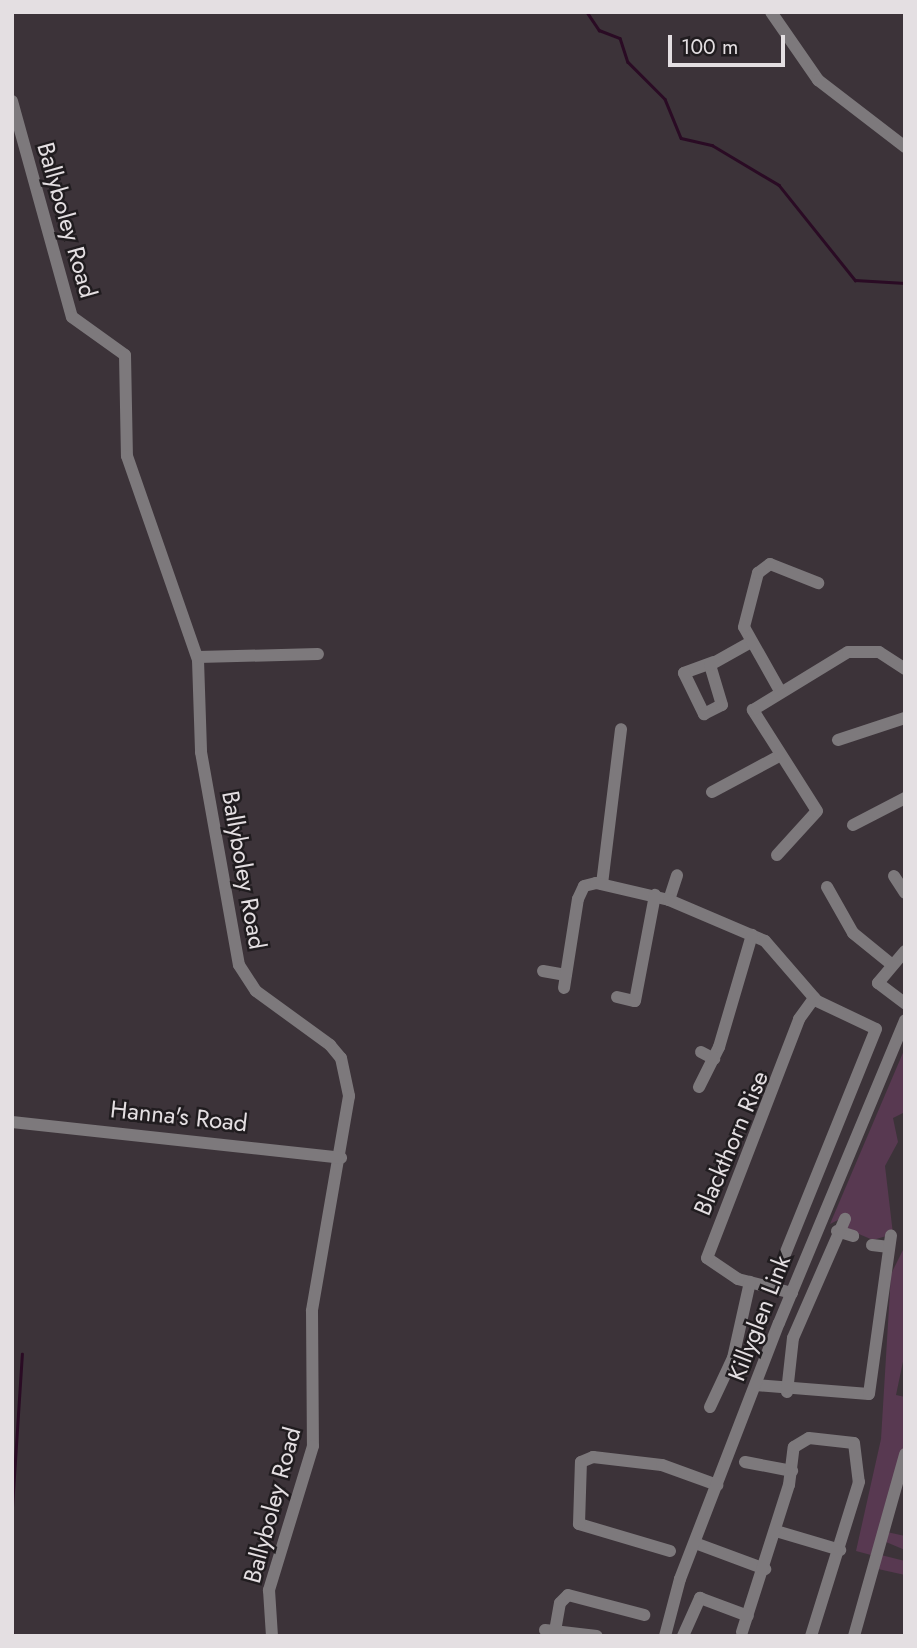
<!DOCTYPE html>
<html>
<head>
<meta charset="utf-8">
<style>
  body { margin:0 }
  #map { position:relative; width:917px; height:1648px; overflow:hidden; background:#3c3339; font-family:Jost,sans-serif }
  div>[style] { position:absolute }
  .green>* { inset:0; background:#583951 }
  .stream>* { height:2.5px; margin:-1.25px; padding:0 1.25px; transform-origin:1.25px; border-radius:1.25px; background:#2a0b24 }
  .minor>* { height:12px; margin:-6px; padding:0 6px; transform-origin:6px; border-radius:6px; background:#7d797c }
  span { translate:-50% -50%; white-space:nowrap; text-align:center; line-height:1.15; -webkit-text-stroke:5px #201c1f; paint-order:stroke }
  .street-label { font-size:24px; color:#e4dfe2 }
  .frame { position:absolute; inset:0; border:14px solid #e4dfe2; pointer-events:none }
  .scale { position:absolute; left:668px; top:35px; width:117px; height:32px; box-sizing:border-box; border:4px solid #e4dfe2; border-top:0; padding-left:9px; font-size:21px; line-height:24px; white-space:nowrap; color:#e4dfe2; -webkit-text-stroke:5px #201c1f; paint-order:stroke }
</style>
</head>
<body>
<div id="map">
  <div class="green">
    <i style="clip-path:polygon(905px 1048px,905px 1112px,893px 1118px,898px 1142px,885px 1166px,893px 1234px,873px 1240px,847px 1229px,844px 1217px,830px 1224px)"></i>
    <i style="clip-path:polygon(903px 1250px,905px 1352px,896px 1395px,905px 1397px,905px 1442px,871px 1555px,856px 1551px,881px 1439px,891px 1274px)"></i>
    <i style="clip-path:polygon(887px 1532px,905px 1536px,905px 1550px,886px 1542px)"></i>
    <i style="clip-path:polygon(881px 1555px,905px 1561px,905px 1575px,878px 1569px)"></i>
  </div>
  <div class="stream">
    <i style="left:587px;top:12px;width:22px;rotate:56deg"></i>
    <i style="left:599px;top:30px;width:22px;rotate:21deg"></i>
    <i style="left:620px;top:38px;width:25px;rotate:72deg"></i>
    <i style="left:628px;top:62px;width:52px;rotate:45deg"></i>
    <i style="left:665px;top:99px;width:42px;rotate:67.7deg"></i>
    <i style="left:681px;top:138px;width:32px;rotate:13deg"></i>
    <i style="left:712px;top:145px;width:78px;rotate:30.8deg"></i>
    <i style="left:779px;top:185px;width:122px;rotate:51.3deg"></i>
    <i style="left:855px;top:280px;width:50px;rotate:3.4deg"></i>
    <i style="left:12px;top:1507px;width:153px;rotate:-86.3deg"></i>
    <i style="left:12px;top:1622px;width:14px;rotate:86deg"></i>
  </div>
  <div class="minor">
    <i style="left:771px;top:12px;width:83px;rotate:55.3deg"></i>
    <i style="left:818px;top:80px;width:110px;rotate:37.6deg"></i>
    <i style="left:12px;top:101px;width:224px;rotate:74.5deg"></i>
    <i style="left:72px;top:317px;width:65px;rotate:35.6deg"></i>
    <i style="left:125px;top:355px;width:101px;rotate:88.9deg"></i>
    <i style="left:127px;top:456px;width:216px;rotate:70.8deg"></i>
    <i style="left:198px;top:660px;width:92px;rotate:88.1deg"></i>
    <i style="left:201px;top:752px;width:216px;rotate:79.9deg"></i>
    <i style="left:239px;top:965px;width:31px;rotate:57deg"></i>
    <i style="left:256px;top:991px;width:92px;rotate:36.1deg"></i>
    <i style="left:330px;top:1045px;width:17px;rotate:50deg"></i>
    <i style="left:341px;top:1058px;width:39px;rotate:78deg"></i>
    <i style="left:349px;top:1096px;width:218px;rotate:99.8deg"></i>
    <i style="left:312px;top:1311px;width:135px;rotate:89.6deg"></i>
    <i style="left:313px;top:1446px;width:151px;rotate:107deg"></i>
    <i style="left:269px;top:1590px;width:46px;rotate:86.3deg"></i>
    <i style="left:198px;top:657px;width:120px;rotate:-1.4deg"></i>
    <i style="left:714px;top:662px;width:32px;rotate:160deg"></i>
    <i style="left:684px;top:673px;width:46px;rotate:64deg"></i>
    <i style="left:704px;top:714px;width:20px;rotate:-27deg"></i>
    <i style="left:722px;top:705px;width:42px;rotate:-106.7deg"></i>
    <i style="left:710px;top:665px;width:47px;rotate:-29.3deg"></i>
    <i style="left:780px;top:691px;width:73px;rotate:-119.4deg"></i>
    <i style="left:744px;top:627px;width:56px;rotate:-75.5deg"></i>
    <i style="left:758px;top:573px;width:15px;rotate:-37deg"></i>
    <i style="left:770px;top:564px;width:52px;rotate:21.6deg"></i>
    <i style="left:838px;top:740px;width:71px;rotate:-18.2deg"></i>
    <i style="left:712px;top:792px;width:76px;rotate:-28.2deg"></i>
    <i style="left:853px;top:825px;width:59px;rotate:-27.4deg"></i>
    <i style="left:777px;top:855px;width:59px;rotate:-47.7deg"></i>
    <i style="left:817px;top:811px;width:120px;rotate:-122.4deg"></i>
    <i style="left:753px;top:710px;width:111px;rotate:-31.4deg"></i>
    <i style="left:848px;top:652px;width:31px"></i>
    <i style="left:879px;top:652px;width:31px;rotate:33deg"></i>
    <i style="left:894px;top:876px;width:20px;rotate:57deg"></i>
    <i style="left:602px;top:884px;width:156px;rotate:-83deg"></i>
    <i style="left:827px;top:887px;width:53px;rotate:60.5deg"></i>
    <i style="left:853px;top:933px;width:49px;rotate:39.2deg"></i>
    <i style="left:669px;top:900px;width:26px;rotate:-72deg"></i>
    <i style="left:905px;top:951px;width:42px;rotate:130.2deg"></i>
    <i style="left:878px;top:983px;width:34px;rotate:37deg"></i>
    <i style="left:543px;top:971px;width:23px;rotate:10deg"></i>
    <i style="left:564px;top:988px;width:90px;rotate:-81.1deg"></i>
    <i style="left:578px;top:899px;width:14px;rotate:-65deg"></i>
    <i style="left:584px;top:886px;width:12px;rotate:-14deg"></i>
    <i style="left:596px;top:883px;width:75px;rotate:13.1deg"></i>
    <i style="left:669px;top:900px;width:104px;rotate:23.1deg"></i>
    <i style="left:765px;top:941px;width:79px;rotate:49.1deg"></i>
    <i style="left:817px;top:1001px;width:65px;rotate:25.4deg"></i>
    <i style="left:876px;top:1029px;width:246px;rotate:112deg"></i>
    <i style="left:617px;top:997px;width:18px;rotate:13deg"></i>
    <i style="left:635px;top:1001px;width:108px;rotate:-79.3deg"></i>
    <i style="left:701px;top:1052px;width:15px;rotate:28deg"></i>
    <i style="left:699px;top:1087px;width:45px;rotate:-63.4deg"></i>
    <i style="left:719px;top:1047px;width:117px;rotate:-73.6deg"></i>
    <i style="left:12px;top:1122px;width:331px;rotate:6.2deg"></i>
    <i style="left:837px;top:1231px;width:17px;rotate:17deg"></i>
    <i style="left:872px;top:1245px;width:17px;rotate:7deg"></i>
    <i style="left:792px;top:1293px;width:56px;rotate:-165.5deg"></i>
    <i style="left:738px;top:1279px;width:37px;rotate:-146deg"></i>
    <i style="left:707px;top:1258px;width:256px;rotate:-68.9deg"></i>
    <i style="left:799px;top:1019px;width:26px;rotate:-54deg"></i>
    <i style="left:756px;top:1385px;width:113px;rotate:4.6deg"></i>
    <i style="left:869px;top:1394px;width:160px;rotate:-82.1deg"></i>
    <i style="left:787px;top:1392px;width:54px;rotate:-83.7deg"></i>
    <i style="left:793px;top:1338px;width:130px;rotate:-66.4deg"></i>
    <i style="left:710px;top:1407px;width:54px;rotate:-64.9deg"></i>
    <i style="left:733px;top:1358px;width:78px;rotate:-77.4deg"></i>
    <i style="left:745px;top:1462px;width:48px;rotate:10.8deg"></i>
    <i style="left:776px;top:1531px;width:67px;rotate:16.5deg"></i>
    <i style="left:695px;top:1543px;width:75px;rotate:20.4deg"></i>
    <i style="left:670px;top:1551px;width:95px;rotate:-163.5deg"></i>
    <i style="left:579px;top:1524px;width:62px;rotate:-88.2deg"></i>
    <i style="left:581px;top:1462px;width:13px;rotate:-23deg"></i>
    <i style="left:593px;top:1457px;width:69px;rotate:6.6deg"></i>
    <i style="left:662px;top:1465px;width:59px;rotate:20deg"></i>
    <i style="left:545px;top:1630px;width:52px;rotate:6.6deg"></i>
    <i style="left:555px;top:1631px;width:28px;rotate:-80deg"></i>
    <i style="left:560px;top:1603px;width:11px;rotate:-45deg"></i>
    <i style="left:568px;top:1595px;width:79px;rotate:14.7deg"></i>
    <i style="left:742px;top:1632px;width:154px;rotate:-72.3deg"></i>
    <i style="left:789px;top:1485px;width:38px;rotate:-83deg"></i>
    <i style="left:794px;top:1447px;width:17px;rotate:-31deg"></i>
    <i style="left:809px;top:1438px;width:45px;rotate:6.3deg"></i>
    <i style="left:854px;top:1443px;width:39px;rotate:83deg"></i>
    <i style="left:859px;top:1482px;width:161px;rotate:107.3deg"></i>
    <i style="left:665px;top:1636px;width:59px;rotate:-75.3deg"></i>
    <i style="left:680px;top:1579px;width:274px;rotate:-68.9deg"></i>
    <i style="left:779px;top:1323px;width:328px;rotate:-67.4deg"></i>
    <i style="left:683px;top:1636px;width:42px;rotate:-65.9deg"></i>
    <i style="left:700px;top:1598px;width:51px;rotate:20.6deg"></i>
    <i style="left:854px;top:1636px;width:189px;rotate:-74.3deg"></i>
  </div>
  <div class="street-label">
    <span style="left:67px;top:220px;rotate:74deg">Ballyboley Road</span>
    <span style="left:244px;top:870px;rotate:80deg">Ballyboley Road</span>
    <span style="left:179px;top:1116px;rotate:6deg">Hanna's Road</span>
    <span style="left:731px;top:1143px;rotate:-67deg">Blackthorn Rise</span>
    <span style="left:759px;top:1318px;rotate:-69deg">Killyglen Link</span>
    <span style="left:272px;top:1505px;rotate:-75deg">Ballyboley Road</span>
  </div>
  <div class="frame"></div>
  <div class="scale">100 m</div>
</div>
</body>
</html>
